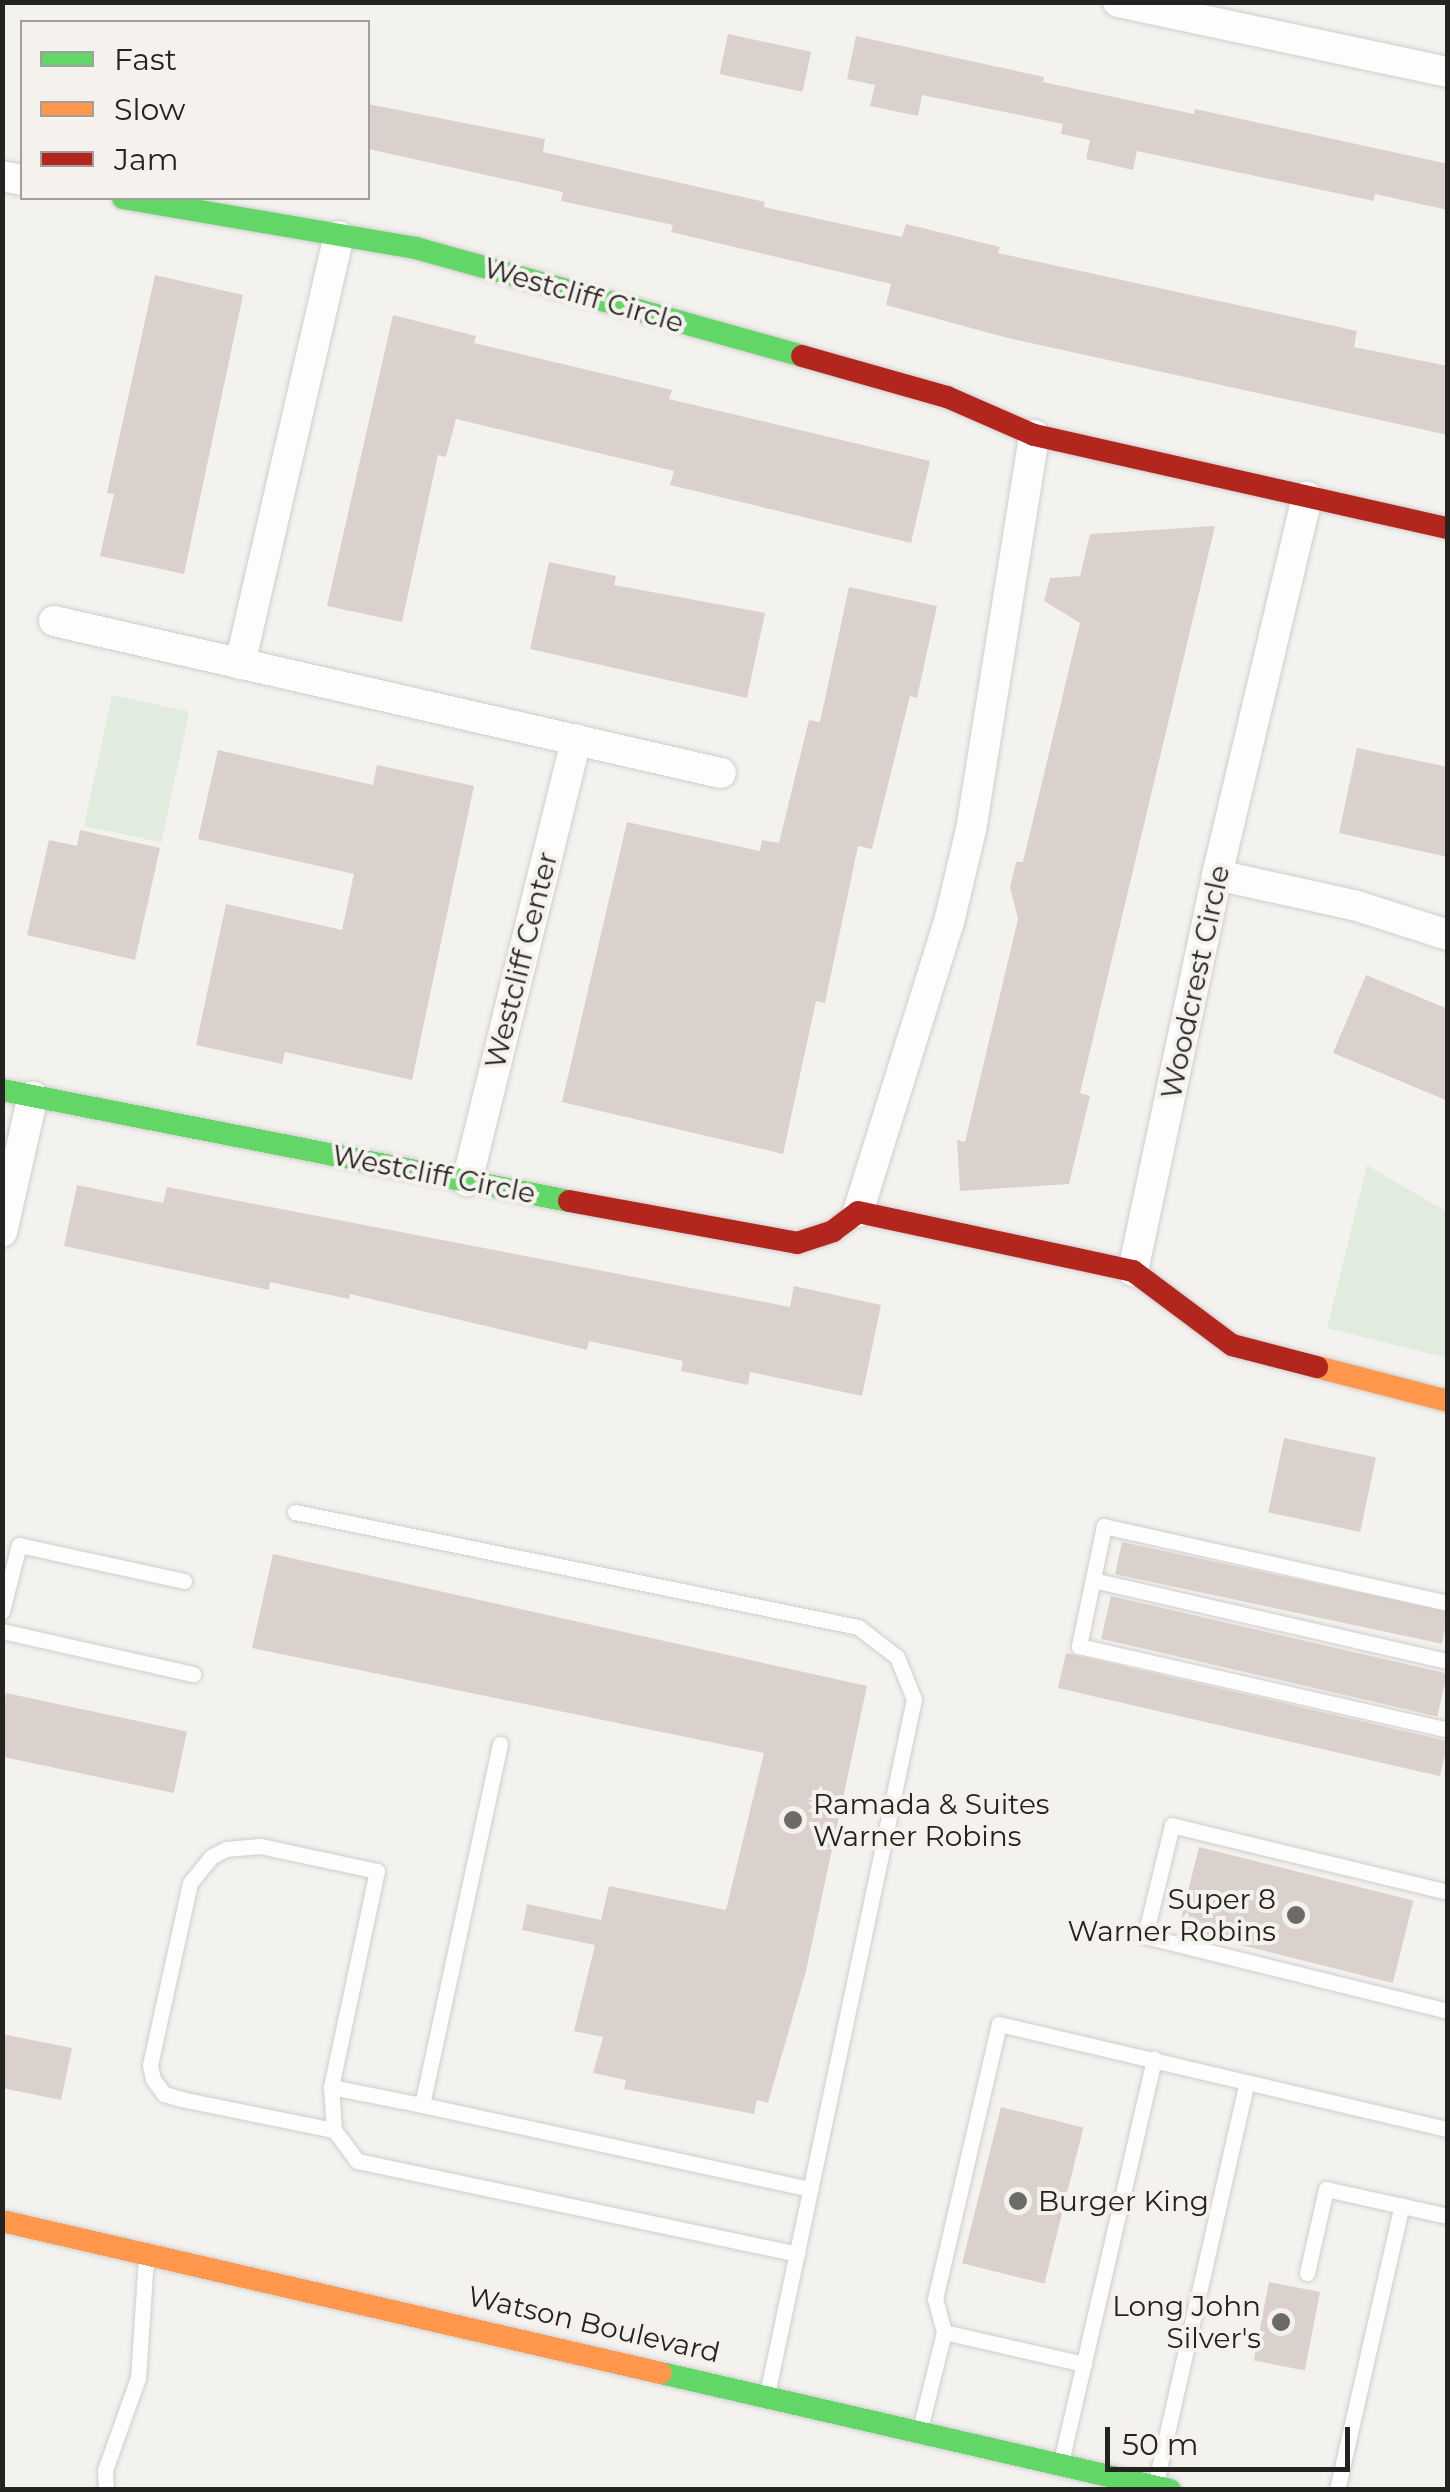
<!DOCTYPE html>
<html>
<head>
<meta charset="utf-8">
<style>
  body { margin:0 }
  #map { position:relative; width:1450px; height:2492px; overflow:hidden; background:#f4f2ef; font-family:Montserrat,sans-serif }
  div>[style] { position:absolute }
  .green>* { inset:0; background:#e1ecde; transform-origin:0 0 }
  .building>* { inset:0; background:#dbd1cc; transform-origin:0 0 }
  .roads { filter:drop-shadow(0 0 2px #d0cecc) drop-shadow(0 0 2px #d0cecc) }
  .lane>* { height:15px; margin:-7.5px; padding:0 7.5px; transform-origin:7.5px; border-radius:7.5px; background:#fdfdfd }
  .street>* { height:30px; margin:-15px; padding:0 15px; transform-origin:15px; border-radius:15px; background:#fdfdfd }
  .fast>* { height:22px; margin:-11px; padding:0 11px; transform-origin:11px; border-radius:11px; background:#63d668 }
  .slow>* { height:22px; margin:-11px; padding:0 11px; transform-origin:11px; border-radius:11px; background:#ff974d }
  .jam>* { height:22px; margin:-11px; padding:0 11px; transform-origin:11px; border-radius:11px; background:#b3261e }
  .dots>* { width:28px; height:28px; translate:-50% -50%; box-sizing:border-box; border:5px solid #f5f2ee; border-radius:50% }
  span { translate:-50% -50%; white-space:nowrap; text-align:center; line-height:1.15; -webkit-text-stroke:8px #f5f2ee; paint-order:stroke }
  .street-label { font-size:28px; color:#242322 }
  .poi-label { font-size:28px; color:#242322 }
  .left { translate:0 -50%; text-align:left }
  .right { translate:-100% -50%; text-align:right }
  .frame { position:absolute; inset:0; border:5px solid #242322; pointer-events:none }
  .legend { position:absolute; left:20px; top:20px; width:350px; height:180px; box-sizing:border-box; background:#f5f2ee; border:2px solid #a19f9c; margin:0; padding:12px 18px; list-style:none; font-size:30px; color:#242322 }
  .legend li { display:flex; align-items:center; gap:20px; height:50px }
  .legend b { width:50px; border:2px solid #a19f9c }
  .scale { position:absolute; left:1105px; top:2427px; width:245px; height:45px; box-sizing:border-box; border:5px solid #242322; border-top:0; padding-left:12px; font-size:30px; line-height:35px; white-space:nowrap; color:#242322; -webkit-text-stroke:8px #f5f2ee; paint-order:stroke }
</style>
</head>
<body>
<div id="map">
  <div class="green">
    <i style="left:112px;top:695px;width:79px;height:134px;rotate:12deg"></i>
    <i style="clip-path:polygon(1367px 1165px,1447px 1212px,1447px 1358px,1327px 1328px)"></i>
  </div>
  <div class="building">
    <i style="left:728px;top:34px;width:85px;height:41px;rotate:12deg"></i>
    <i style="clip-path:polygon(856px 36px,1044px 77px,1043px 82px,1194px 114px,1195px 109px,1448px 164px,1448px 210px,1375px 194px,1374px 201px,1137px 151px,1133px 170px,1086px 159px,1090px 140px,1061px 134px,1063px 124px,922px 95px,918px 116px,870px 106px,875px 85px,847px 79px)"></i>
    <i style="clip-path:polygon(368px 104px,545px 139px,543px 152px,765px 202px,764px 207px,902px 237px,906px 224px,1000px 247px,998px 253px,1357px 331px,1354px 347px,1448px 366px,1448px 435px,1008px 338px,886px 305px,891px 284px,671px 232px,673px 225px,561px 201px,563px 192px,368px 149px)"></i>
    <i style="clip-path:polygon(155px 275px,243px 295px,184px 574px,100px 556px,114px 494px,107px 493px)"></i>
    <i style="clip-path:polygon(393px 315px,476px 336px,474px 343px,672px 390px,669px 399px,930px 461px,911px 543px,670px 485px,674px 471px,456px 419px,446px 457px,438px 455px,402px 622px,327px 606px)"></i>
    <i style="clip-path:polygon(1215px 526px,1080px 1093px,1090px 1096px,1069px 1184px,960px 1191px,957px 1140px,965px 1142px,1018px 919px,1010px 887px,1016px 862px,1023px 862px,1080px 623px,1044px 601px,1050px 578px,1080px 576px,1090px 534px)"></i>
    <i style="clip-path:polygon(549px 562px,616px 576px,614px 585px,765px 613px,747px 698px,530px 649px)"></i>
    <i style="clip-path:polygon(849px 587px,937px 606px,917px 698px,910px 696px,872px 849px,858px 846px,825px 1003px,816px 1001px,783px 1154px,562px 1102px,627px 822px,760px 851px,762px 840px,779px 843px,809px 720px,820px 722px)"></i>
    <i style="clip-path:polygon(1357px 748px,1448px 767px,1448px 857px,1339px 833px)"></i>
    <i style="clip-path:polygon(218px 750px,373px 785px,377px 765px,474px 786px,412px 1080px,285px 1052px,282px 1064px,196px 1045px,226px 904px,342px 930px,354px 874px,198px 839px)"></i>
    <i style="clip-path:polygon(80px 830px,160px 848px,135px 960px,27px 935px,49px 840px,77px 846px)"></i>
    <i style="clip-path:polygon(1366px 975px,1448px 1009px,1448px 1101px,1333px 1053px)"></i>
    <i style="clip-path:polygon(77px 1185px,163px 1203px,167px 1187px,790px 1307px,794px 1286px,881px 1305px,862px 1396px,750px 1372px,748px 1385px,681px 1371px,683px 1361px,589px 1341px,587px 1350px,350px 1294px,349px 1299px,270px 1282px,269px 1290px,64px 1246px)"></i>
    <i style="left:1284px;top:1438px;width:94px;height:76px;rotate:12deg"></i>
    <i style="left:1122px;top:1542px;width:334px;height:33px;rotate:12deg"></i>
    <i style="clip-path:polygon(273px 1554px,867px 1686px,806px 1971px,768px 2103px,757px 2100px,754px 2114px,624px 2089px,626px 2080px,593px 2073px,603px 2037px,574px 2031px,595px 1945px,522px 1930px,527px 1904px,601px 1920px,609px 1886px,726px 1910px,764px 1753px,252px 1648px)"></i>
    <i style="left:1111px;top:1596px;width:345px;height:44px;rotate:13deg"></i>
    <i style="left:1066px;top:1653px;width:392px;height:36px;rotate:13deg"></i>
    <i style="left:6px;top:1693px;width:185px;height:63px;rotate:12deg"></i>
    <i style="left:1199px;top:1847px;width:221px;height:85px;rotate:14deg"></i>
    <i style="clip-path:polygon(2px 2034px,72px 2048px,61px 2100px,2px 2088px)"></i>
    <i style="left:1001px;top:2107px;width:85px;height:161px;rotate:14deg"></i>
    <i style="left:1269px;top:2282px;width:52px;height:80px;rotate:11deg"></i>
  </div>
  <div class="roads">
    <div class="lane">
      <i style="left:295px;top:1512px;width:575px;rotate:11.54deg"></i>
      <i style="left:858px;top:1627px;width:49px;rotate:37.6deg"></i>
      <i style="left:897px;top:1657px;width:45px;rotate:68deg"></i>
      <i style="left:914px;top:1699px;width:710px;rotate:101.94deg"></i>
      <i style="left:1093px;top:1580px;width:364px;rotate:12.9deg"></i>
      <i style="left:1448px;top:1603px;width:353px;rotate:-167.4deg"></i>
      <i style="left:1104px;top:1526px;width:123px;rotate:101.8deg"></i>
      <i style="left:1079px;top:1646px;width:378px;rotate:12.8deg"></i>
      <i style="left:2px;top:1611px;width:68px;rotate:-75.6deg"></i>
      <i style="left:19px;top:1545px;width:169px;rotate:12.3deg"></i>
      <i style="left:2px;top:1631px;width:196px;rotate:12.7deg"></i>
      <i style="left:500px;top:1744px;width:369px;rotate:102.2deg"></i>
      <i style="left:422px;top:2105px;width:397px;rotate:12.2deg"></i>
      <i style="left:1448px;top:1892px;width:284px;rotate:-166.4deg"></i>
      <i style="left:1172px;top:1825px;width:114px;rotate:103.7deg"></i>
      <i style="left:1145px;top:1936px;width:312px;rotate:13.9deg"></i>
      <i style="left:331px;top:2087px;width:221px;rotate:-78deg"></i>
      <i style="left:377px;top:1871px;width:120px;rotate:-167.9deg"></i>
      <i style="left:260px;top:1846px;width:34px;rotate:175deg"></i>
      <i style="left:226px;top:1849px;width:17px;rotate:152deg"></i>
      <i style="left:211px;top:1857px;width:33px;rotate:129deg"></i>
      <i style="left:190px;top:1883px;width:186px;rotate:102.4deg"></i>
      <i style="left:150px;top:2065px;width:14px;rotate:78deg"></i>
      <i style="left:153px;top:2079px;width:19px;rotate:54deg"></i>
      <i style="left:164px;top:2094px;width:18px;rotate:16deg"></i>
      <i style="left:181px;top:2099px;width:156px;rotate:11.5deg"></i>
      <i style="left:422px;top:2105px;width:93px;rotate:-168.8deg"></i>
      <i style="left:331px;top:2087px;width:43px;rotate:86deg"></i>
      <i style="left:334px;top:2130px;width:39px;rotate:53deg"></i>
      <i style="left:357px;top:2161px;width:450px;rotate:11.9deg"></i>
      <i style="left:1307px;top:2273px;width:86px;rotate:-77.3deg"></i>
      <i style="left:1326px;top:2189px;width:125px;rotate:12.5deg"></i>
      <i style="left:944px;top:2332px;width:144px;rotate:12.9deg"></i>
      <i style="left:920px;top:2429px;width:100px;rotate:-76.1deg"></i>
      <i style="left:944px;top:2332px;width:34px;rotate:-105deg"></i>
      <i style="left:935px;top:2299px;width:282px;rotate:-76.9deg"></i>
      <i style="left:999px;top:2024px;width:461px;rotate:13.2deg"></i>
      <i style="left:1061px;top:2462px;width:414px;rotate:-77deg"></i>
      <i style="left:1155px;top:2486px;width:414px;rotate:-77.2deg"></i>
      <i style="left:106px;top:2490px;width:20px;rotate:-93deg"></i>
      <i style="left:105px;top:2470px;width:98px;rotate:-70.3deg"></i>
      <i style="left:138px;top:2378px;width:121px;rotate:-86.2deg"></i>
      <i style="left:1337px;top:2490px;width:292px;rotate:-77.2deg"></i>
    </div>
    <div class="street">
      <i style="left:1118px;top:2px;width:337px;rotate:12deg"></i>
      <i style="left:2px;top:176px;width:20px;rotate:11deg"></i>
      <i style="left:54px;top:621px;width:684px;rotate:12.84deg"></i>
      <i style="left:240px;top:664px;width:439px;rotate:-77deg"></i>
      <i style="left:1217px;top:875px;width:140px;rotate:12.4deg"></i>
      <i style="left:1354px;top:905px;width:99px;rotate:17.7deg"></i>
      <i style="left:467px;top:1181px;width:455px;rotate:-76.1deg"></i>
      <i style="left:858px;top:1212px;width:304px;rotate:-72.6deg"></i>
      <i style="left:949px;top:922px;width:95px;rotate:-76.6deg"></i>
      <i style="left:971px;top:830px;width:400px;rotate:-80.9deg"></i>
      <i style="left:2px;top:1232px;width:139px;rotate:-77.2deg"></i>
      <i style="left:1133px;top:1271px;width:405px;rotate:-78deg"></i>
      <i style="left:1217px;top:875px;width:389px;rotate:-76.6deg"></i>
    </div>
    <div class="fast">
      <i style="left:123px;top:198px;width:297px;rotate:9.7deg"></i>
      <i style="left:416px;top:248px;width:401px;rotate:15.6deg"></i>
      <i style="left:2px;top:1090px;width:578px;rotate:11.08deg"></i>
      <i style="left:661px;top:2373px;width:522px;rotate:12.95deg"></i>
    </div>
    <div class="slow">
      <i style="left:1317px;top:1367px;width:135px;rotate:14.5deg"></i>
      <i style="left:2px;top:2221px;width:676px;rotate:12.99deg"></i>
    </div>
    <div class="jam">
      <i style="left:802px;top:356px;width:151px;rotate:15.8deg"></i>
      <i style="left:947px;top:397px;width:95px;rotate:23.6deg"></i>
      <i style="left:1034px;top:435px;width:424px;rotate:12.7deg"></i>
      <i style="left:569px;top:1201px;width:232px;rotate:10.4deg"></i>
      <i style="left:797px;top:1243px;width:38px;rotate:-18deg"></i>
      <i style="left:833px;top:1231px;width:31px;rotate:-37deg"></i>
      <i style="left:858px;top:1212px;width:281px;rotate:12.1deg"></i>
      <i style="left:1133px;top:1271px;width:124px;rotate:36.8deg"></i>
      <i style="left:1232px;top:1345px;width:88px;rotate:14.5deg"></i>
    </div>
  </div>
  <div class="dots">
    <i style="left:793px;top:1820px;background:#6d6b6a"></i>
    <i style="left:1296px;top:1915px;background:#6d6b6a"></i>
    <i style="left:1018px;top:2201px;background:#6d6b6a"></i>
    <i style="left:1281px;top:2322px;background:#6d6b6a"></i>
  </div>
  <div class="street-label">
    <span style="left:584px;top:295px;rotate:16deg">Westcliff Circle</span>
    <span style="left:521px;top:960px;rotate:-76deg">Westcliff Center</span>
    <span style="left:1195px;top:982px;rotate:-78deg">Woodcrest Circle</span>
    <span style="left:434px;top:1174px;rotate:11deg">Westcliff Circle</span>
    <span style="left:594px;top:2324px;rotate:13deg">Watson Boulevard</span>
  </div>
  <div class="poi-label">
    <span class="left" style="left:813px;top:1820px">Ramada &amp; Suites<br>Warner Robins</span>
    <span class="right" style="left:1276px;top:1915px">Super 8<br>Warner Robins</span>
    <span class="left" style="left:1038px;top:2201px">Burger King</span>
    <span class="right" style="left:1261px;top:2322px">Long John<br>Silver's</span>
  </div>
  <div class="frame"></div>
  <ul class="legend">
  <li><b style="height:12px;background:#63d668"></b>Fast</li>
  <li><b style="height:12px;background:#ff974d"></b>Slow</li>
  <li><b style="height:12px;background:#b3261e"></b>Jam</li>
  </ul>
  <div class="scale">50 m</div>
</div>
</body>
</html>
